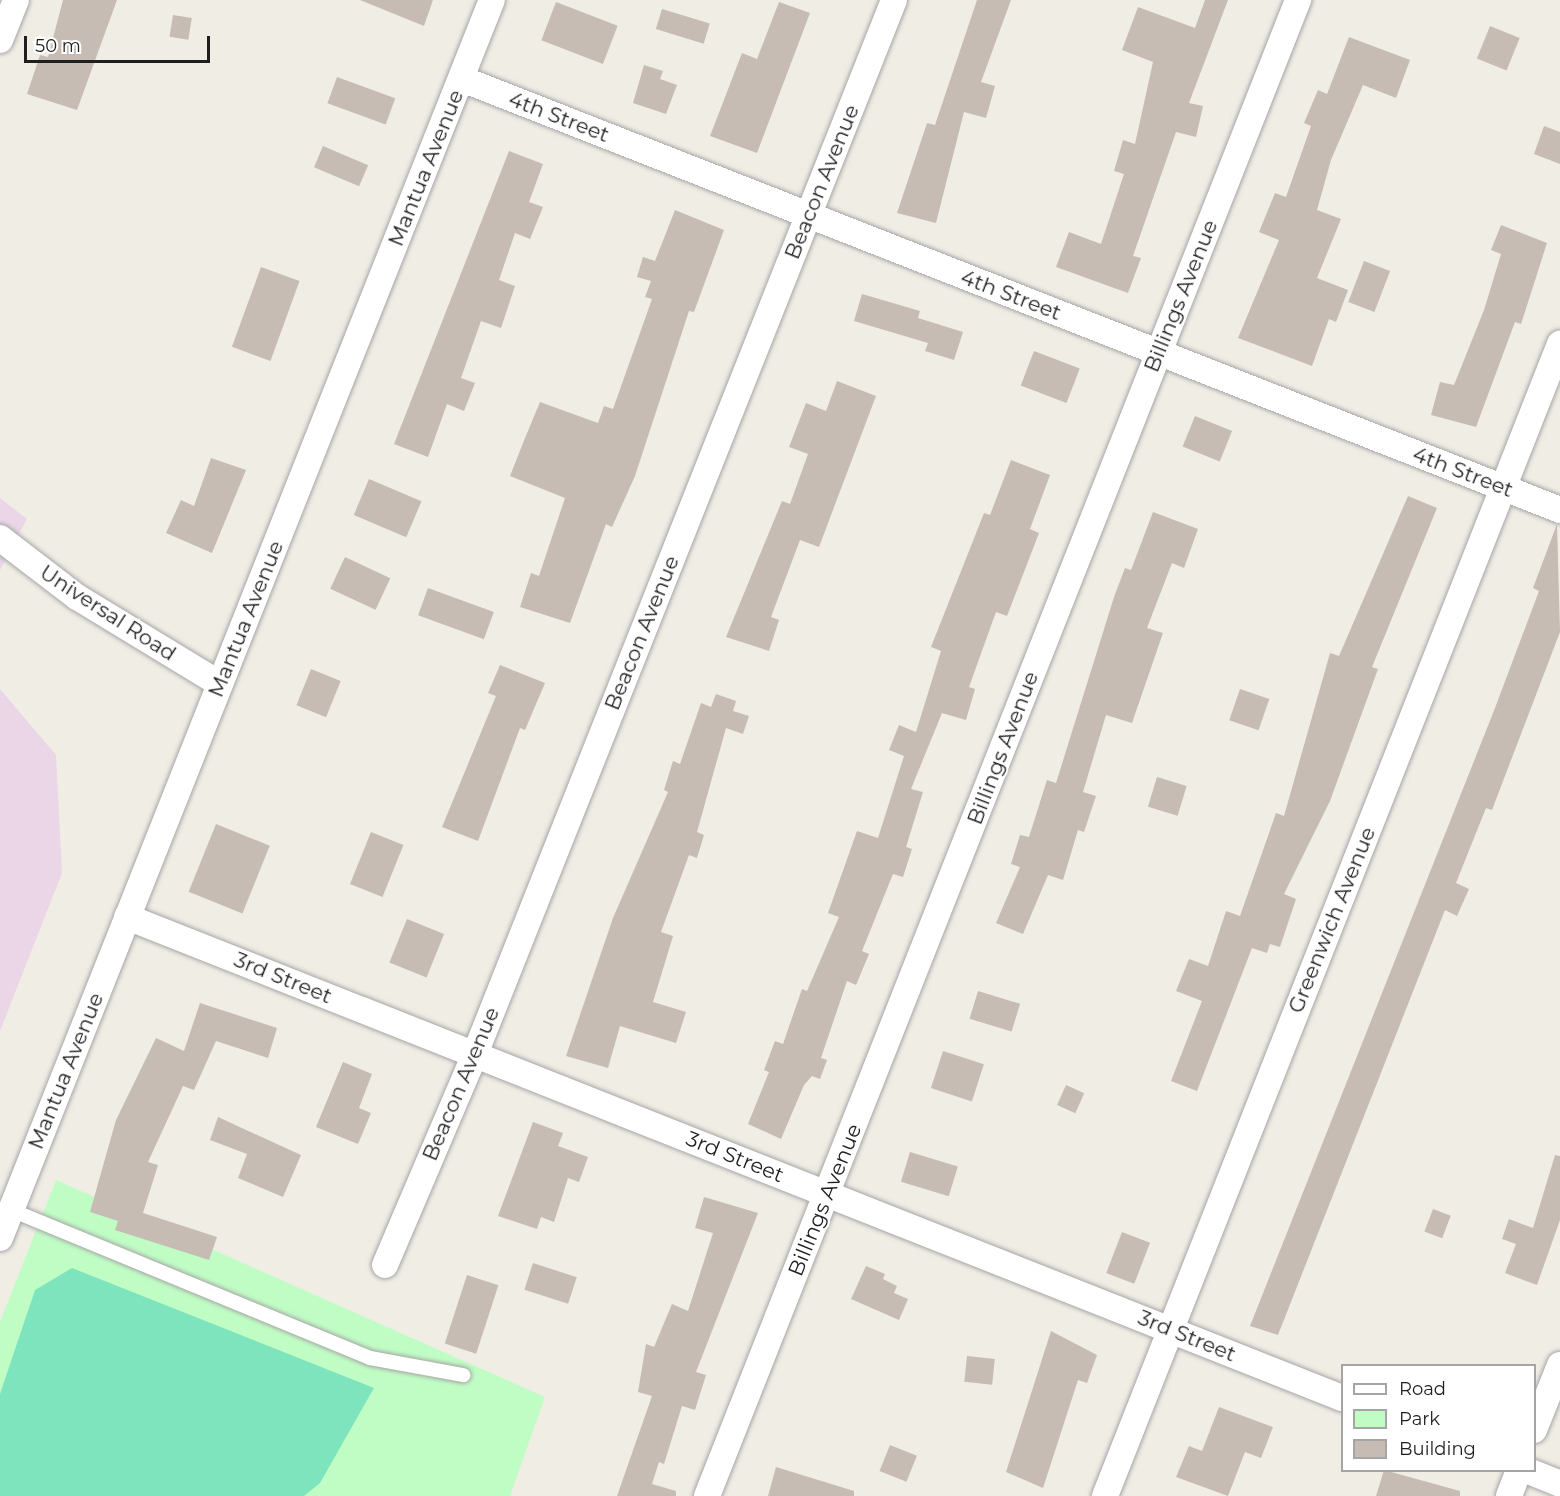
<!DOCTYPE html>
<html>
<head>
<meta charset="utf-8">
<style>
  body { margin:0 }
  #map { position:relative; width:1560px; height:1496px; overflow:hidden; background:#f0ede5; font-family:Montserrat,sans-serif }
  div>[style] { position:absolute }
  .industrial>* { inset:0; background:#ead6e6 }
  .park>* { inset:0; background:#c0fdc5 }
  .pitch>* { inset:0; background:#7ee4bd }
  .building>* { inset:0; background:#c6bcb4; transform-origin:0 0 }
  .roads { filter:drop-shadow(0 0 2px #a6a6a6) drop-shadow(0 0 2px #a6a6a6) }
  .service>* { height:14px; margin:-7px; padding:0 7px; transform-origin:7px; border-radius:7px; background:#fff }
  .minor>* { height:26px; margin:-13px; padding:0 13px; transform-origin:13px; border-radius:13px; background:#fff }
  span { translate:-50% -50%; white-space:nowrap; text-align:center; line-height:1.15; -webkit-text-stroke:4.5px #fff; paint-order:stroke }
  .street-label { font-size:21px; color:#1f1f1f }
  .legend { position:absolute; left:1341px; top:1364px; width:195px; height:108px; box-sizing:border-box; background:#fff; border:2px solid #a5a5a5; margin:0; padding:8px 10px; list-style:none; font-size:18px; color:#1f1f1f }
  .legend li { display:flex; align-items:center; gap:12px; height:30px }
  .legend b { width:30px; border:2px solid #a5a5a5 }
  .scale { position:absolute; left:24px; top:36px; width:186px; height:27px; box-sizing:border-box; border:3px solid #1f1f1f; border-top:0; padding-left:8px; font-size:18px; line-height:21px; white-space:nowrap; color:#1f1f1f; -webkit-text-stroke:4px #fff; paint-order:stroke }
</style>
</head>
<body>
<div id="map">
  <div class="industrial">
    <i style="clip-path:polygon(0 498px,27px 519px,0 570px)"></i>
    <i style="clip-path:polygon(0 689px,56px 755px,62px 873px,0 1031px)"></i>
  </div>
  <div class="park">
    <i style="clip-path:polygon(56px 1180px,545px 1397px,510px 1496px,0 1496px,0 1322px)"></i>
  </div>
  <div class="pitch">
    <i style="clip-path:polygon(72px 1268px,374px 1388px,320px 1483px,304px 1496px,0 1496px,0 1394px,35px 1290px)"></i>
  </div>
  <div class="building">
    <i style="clip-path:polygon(63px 0,117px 0,77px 110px,27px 94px,40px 55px,48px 57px)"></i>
    <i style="clip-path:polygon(360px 0,433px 0,424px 26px)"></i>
    <i style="clip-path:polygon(977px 0,1011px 0,981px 82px,995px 86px,986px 118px,964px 112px,936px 223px,897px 213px,927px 123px,935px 125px)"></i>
    <i style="clip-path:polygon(1205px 0,1228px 0,1189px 103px,1203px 106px,1196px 137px,1176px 132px,1133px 256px,1141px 258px,1128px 293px,1056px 267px,1069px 232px,1101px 244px,1124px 174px,1114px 171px,1123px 140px,1135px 144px,1153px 62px,1122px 50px,1138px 7px,1195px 28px)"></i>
    <i style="left:556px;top:2px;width:66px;height:41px;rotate:21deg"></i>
    <i style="clip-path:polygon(779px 2px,810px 13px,757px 153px,710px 136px,742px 53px,757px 59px)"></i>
    <i style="left:662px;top:9px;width:50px;height:21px;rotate:17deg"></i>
    <i style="left:173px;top:15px;width:19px;height:22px;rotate:9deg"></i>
    <i style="left:1490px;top:26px;width:32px;height:35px;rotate:22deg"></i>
    <i style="clip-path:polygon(1349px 37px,1410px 60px,1396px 98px,1363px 85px,1331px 160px,1317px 210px,1341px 219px,1317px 278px,1348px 290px,1336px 322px,1329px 319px,1312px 366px,1238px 338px,1279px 240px,1259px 232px,1275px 193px,1286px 197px,1311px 126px,1304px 123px,1318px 90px,1327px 94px)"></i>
    <i style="clip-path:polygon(644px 65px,663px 71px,660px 79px,677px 85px,666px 114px,633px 103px)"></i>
    <i style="left:337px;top:77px;width:62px;height:28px;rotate:20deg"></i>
    <i style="clip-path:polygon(1544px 126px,1560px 132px,1560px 164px,1534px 154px)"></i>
    <i style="left:323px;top:146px;width:49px;height:23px;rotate:23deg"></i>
    <i style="clip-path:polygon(509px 151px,543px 164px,529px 202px,543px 207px,530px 239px,515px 233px,499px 280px,515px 286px,501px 328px,481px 321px,461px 378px,475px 383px,464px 411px,447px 404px,428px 457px,394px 444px)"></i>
    <i style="clip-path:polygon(675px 210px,724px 230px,694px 312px,689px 311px,635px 476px,612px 527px,606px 524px,570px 623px,520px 607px,531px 573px,539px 576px,565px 498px,510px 476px,523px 443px,540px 402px,598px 423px,604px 406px,613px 409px,652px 299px,645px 297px,651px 281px,637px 277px,643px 257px,655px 261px)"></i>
    <i style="clip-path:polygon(1501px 225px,1547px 243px,1521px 324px,1515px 322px,1476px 427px,1431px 415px,1440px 382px,1454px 385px,1484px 310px,1501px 254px,1491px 250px)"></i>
    <i style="left:1364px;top:261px;width:28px;height:44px;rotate:21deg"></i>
    <i style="left:261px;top:267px;width:41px;height:85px;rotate:20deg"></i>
    <i style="clip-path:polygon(862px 294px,920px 311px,918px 318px,963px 332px,954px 360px,925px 351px,928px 343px,854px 321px)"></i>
    <i style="left:1034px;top:351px;width:49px;height:37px;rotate:21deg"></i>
    <i style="clip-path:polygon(837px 381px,876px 396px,819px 547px,800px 540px,771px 617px,779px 620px,769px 651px,726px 637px,782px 501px,790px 504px,808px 454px,789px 447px,806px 403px,826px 411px)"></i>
    <i style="left:1195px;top:416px;width:40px;height:33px;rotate:22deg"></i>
    <i style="clip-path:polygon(211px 458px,246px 470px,212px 553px,166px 533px,181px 500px,194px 506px)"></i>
    <i style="clip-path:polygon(1011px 460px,1050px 475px,1030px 529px,1039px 533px,1007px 616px,996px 612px,969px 687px,975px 689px,966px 720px,942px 713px,911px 789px,923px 792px,906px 847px,912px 849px,903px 877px,893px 874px,862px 951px,869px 954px,856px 985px,847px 981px,821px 1058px,827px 1060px,820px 1079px,812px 1076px,804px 1085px,781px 1139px,748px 1124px,769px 1072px,764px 1070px,775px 1041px,783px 1044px,802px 989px,807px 991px,839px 917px,828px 913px,857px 831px,878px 838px,904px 756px,889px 750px,899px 725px,916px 732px,941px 651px,931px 647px,984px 513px,990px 515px)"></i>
    <i style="left:369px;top:479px;width:57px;height:39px;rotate:23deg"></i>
    <i style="clip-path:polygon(1408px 496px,1437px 508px,1372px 667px,1378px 669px,1330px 801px,1284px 894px,1296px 899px,1280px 947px,1270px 944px,1267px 953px,1252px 948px,1197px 1091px,1171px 1081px,1202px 1001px,1176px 991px,1189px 959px,1208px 966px,1226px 911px,1240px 916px,1276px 813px,1284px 816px,1330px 653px,1339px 656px)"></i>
    <i style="clip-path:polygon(1153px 512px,1198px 529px,1184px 568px,1172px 563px,1147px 628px,1163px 633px,1132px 723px,1106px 715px,1083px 792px,1096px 796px,1084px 832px,1078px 830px,1063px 880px,1048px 875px,1023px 934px,996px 923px,1020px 867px,1011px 864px,1020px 835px,1029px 837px,1047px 780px,1056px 783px,1114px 597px,1125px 568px,1131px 570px)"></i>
    <i style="clip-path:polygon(1557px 524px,1560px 632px,1492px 810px,1486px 808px,1456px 883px,1469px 889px,1457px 916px,1445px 910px,1278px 1335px,1250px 1326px,1495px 708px,1539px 591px,1533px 588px)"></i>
    <i style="left:345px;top:557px;width:50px;height:35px;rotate:25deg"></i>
    <i style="left:428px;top:588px;width:70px;height:29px;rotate:20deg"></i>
    <i style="clip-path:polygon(500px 665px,545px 683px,525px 730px,520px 728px,478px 841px,442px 827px,496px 696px,488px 693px)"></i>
    <i style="left:311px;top:669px;width:32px;height:39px;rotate:22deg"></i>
    <i style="left:1240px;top:689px;width:31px;height:33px;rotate:19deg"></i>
    <i style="clip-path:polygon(716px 694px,736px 701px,733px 711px,749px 716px,743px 734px,726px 728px,697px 832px,704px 835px,697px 858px,689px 855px,661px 932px,673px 936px,653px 1002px,686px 1012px,676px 1043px,620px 1026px,608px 1068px,566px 1056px,613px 918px,668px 792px,664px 790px,673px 761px,680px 764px,701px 703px,711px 707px)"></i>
    <i style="left:1157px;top:777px;width:31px;height:31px;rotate:17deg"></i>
    <i style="left:216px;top:824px;width:58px;height:73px;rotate:22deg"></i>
    <i style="left:371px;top:832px;width:35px;height:56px;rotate:22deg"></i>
    <i style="left:407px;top:919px;width:40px;height:47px;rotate:22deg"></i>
    <i style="left:978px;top:991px;width:44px;height:29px;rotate:17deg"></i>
    <i style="clip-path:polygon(200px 1003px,277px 1028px,268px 1058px,216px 1041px,194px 1090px,183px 1086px,148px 1162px,158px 1165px,143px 1213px,217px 1237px,209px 1260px,115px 1230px,118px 1221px,90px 1212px,116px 1120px,156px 1038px,184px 1051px)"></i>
    <i style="left:943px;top:1051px;width:43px;height:39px;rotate:18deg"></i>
    <i style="clip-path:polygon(343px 1062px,372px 1074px,359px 1108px,371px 1113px,358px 1144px,316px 1127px)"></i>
    <i style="left:1066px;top:1085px;width:20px;height:22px;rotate:24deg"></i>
    <i style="clip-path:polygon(218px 1117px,301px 1155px,283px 1197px,238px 1178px,247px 1154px,210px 1140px)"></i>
    <i style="clip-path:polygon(533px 1122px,563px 1133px,558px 1146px,588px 1157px,579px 1182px,568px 1178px,554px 1222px,541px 1217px,537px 1229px,498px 1216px)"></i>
    <i style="left:910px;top:1152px;width:50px;height:31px;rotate:17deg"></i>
    <i style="clip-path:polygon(1555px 1155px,1560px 1156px,1560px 1220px,1537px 1285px,1505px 1273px,1516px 1244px,1502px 1239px,1509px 1219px,1533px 1228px)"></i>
    <i style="clip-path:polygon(704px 1197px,758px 1213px,696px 1372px,706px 1375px,695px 1410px,682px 1406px,664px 1464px,659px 1462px,652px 1484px,676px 1491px,676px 1496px,617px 1496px,652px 1396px,638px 1392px,646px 1344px,654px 1347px,672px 1304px,688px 1311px,713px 1233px,695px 1228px)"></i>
    <i style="left:1433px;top:1209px;width:19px;height:24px;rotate:21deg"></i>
    <i style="left:1122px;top:1232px;width:30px;height:44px;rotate:21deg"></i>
    <i style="left:533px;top:1263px;width:46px;height:28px;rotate:18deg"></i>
    <i style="clip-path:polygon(866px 1266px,885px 1274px,883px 1279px,897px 1286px,894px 1293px,908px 1299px,899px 1320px,851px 1299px)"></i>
    <i style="left:467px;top:1275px;width:33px;height:72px;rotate:18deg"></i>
    <i style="clip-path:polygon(1051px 1331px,1097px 1355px,1087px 1383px,1078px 1380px,1043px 1488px,1006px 1472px)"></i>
    <i style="left:967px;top:1356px;width:28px;height:26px;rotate:6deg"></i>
    <i style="clip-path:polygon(1219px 1407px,1273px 1427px,1261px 1458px,1245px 1452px,1228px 1496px,1176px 1477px,1189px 1446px,1202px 1451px)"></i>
    <i style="left:890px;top:1445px;width:29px;height:28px;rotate:22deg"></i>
    <i style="clip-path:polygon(776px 1467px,854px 1491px,854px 1496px,768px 1496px)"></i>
    <i style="clip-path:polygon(1384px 1470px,1460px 1491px,1460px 1496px,1376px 1496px)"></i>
  </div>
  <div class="roads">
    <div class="service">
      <i style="left:11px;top:1210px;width:388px;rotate:22.4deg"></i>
      <i style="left:370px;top:1358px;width:95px;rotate:10.4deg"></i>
    </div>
    <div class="minor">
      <i style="left:0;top:40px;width:43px;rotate:-68.2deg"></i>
      <i style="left:462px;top:79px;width:1180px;rotate:21.43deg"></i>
      <i style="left:0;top:538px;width:97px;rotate:37.5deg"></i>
      <i style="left:77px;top:597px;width:167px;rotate:31.3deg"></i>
      <i style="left:127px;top:917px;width:1307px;rotate:21.6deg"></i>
      <i style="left:0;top:1238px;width:1332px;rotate:-68.33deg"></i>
      <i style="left:385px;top:1265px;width:229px;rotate:-66.9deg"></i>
      <i style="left:475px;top:1054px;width:1134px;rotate:-68.32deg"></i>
      <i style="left:1534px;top:1430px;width:70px;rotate:-68.2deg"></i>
      <i style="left:1526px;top:1470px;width:37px;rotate:22deg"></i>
      <i style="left:707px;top:1496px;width:1609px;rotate:-68.44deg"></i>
      <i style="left:1105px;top:1496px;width:1239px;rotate:-68.45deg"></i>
      <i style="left:1509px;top:1496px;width:28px;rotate:-69deg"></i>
    </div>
  </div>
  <div class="street-label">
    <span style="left:559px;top:117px;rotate:21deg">4th Street</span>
    <span style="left:426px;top:168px;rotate:-68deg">Mantua Avenue</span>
    <span style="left:822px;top:182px;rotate:-68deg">Beacon Avenue</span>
    <span style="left:1011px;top:295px;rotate:21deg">4th Street</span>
    <span style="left:1181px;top:296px;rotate:-68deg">Billings Avenue</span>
    <span style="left:1463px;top:472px;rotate:21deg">4th Street</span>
    <span style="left:108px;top:613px;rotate:33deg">Universal Road</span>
    <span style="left:246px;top:619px;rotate:-68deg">Mantua Avenue</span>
    <span style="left:642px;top:633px;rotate:-68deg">Beacon Avenue</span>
    <span style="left:1003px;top:748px;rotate:-69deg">Billings Avenue</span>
    <span style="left:1332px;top:920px;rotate:-68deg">Greenwich Avenue</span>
    <span style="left:283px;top:978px;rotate:22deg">3rd Street</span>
    <span style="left:66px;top:1071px;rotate:-68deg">Mantua Avenue</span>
    <span style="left:461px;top:1084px;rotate:-67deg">Beacon Avenue</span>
    <span style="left:735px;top:1157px;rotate:22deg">3rd Street</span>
    <span style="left:825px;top:1200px;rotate:-68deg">Billings Avenue</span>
    <span style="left:1187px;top:1336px;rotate:22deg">3rd Street</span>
  </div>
  <ul class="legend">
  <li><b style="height:8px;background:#fff"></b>Road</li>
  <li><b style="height:16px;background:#c0fdc5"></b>Park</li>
  <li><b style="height:16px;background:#c6bcb4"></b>Building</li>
  </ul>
  <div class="scale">50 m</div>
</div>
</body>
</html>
